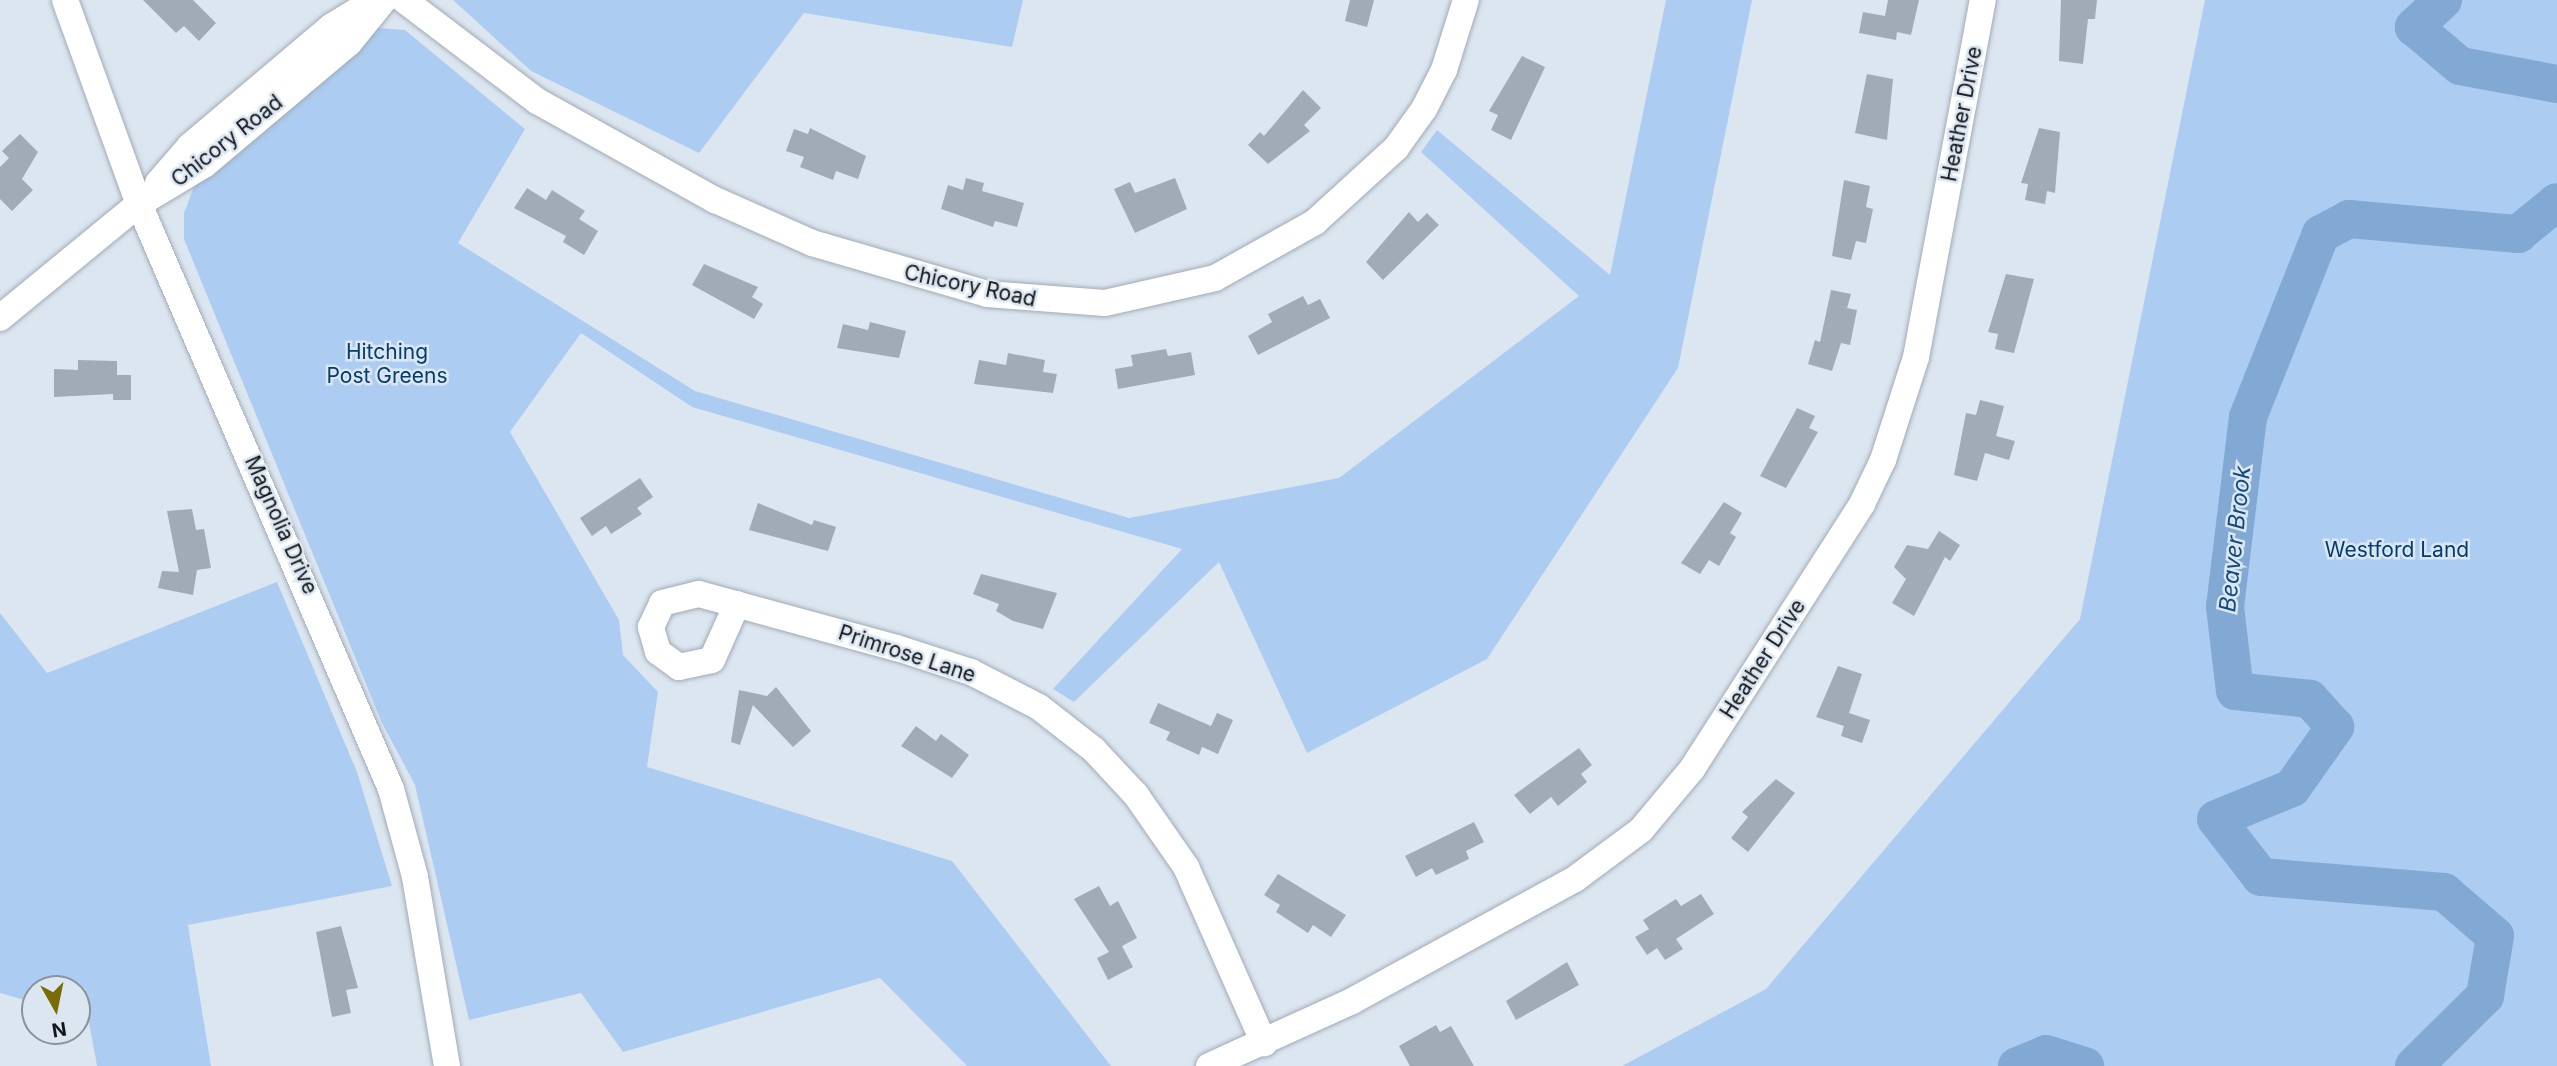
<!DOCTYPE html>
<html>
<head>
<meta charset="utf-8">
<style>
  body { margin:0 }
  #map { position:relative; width:2557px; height:1066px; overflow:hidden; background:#dce6f1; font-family:Inter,sans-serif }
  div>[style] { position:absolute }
  .green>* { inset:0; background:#accdf1 }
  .river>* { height:38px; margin:-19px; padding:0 19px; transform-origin:19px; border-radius:19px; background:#82a9d3 }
  .building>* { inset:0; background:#a1abb6 }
  .roads { filter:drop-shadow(0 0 2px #a1abb6) drop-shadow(0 0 2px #a1abb6) }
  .minor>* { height:26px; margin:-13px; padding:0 13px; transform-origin:13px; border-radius:13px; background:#fff }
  span { translate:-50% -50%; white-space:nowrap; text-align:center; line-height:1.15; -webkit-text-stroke:5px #dce6f1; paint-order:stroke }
  .street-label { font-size:21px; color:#121519 }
  .park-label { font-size:21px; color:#003d70 }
  .water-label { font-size:23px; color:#104a7e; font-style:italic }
  .north { position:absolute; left:21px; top:975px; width:70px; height:70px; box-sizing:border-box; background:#dce6f1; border:2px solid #8b929b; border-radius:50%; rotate:171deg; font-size:19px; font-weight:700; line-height:28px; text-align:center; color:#121519 }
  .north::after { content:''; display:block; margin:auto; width:24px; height:32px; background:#796c05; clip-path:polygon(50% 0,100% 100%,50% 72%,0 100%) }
</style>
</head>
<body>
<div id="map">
  <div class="green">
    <i style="clip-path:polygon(453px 0,1023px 0,1012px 47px,804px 13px,699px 153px,531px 71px)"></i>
    <i style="clip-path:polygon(1666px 0,1752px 0,1678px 368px,1487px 659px,1307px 753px,1219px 562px,1074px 702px,1053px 689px,1182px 549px,692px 407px,581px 333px,510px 432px,619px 620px,623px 655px,658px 692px,647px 767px,952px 861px,1111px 1066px,967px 1066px,880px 978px,623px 1052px,581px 993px,469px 1020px,415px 785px,382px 723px,184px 239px,184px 213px,196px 181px,378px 28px,405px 30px,525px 129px,458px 243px,695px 391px,1129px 518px,1339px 478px,1579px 296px,1421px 152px,1437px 130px,1610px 275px)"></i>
    <i style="clip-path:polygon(2205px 0,2557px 0,2557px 1066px,1622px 1066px,1766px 989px,2080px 619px)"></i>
    <i style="clip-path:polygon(277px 582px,357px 772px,392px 886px,188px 925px,211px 1066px,97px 1066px,88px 1017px,77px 1014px,77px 989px,35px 989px,35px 1003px,0 993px,0 613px,47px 673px)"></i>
  </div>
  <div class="river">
    <i style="left:2443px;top:0;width:40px;rotate:137deg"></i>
    <i style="left:2414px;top:27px;width:60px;rotate:40.3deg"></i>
    <i style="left:2460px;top:66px;width:99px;rotate:10.5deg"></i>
    <i style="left:2017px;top:1066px;width:31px;rotate:-22deg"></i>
    <i style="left:2046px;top:1054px;width:41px;rotate:17.1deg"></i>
    <i style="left:2414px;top:1066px;width:100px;rotate:-44.6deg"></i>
    <i style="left:2485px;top:996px;width:61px;rotate:-80.5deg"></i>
    <i style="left:2495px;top:936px;width:67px;rotate:-139.2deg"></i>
    <i style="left:2444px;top:892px;width:184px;rotate:-175.3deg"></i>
    <i style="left:2261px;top:877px;width:73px;rotate:-127.8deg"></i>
    <i style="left:2216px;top:819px;width:82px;rotate:-22.2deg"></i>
    <i style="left:2292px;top:788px;width:75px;rotate:-54.8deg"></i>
    <i style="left:2335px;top:727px;width:38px;rotate:-132deg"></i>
    <i style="left:2310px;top:699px;width:75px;rotate:-173.9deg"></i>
    <i style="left:2235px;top:691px;width:85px;rotate:-96.8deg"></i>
    <i style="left:2225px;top:607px;width:191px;rotate:-83.1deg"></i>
    <i style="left:2248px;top:417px;width:197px;rotate:-68.3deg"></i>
    <i style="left:2321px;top:234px;width:32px;rotate:-28deg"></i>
    <i style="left:2349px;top:219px;width:170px;rotate:5.1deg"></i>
    <i style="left:2518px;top:234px;width:50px;rotate:-39.4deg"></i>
  </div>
  <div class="building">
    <i style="clip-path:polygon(143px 0,193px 0,216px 23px,199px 41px,184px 26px,176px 33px)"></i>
    <i style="clip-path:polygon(1350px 0,1374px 0,1367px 27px,1345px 21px)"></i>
    <i style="clip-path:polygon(1888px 0,1919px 0,1911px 35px,1897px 32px,1896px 40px,1859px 33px,1863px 12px,1885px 16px)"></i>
    <i style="clip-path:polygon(2061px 0,2097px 0,2095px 19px,2088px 19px,2083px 64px,2059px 61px)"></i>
    <i style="clip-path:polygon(1522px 56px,1545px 67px,1511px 140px,1491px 130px,1498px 115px,1489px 111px)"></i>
    <i style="clip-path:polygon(1867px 74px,1893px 79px,1887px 140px,1855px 133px)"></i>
    <i style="clip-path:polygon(1303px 90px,1321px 108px,1304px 125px,1310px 131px,1268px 164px,1248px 145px,1260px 132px,1264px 136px)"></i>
    <i style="clip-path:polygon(810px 128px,866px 156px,858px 179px,836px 171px,833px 180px,800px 167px,804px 157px,786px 151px,794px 129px,808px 134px)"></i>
    <i style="clip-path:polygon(2039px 128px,2060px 132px,2055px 193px,2047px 191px,2045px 204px,2025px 200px,2028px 184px,2021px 183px)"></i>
    <i style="clip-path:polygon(20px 134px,38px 152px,22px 179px,33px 190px,12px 211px,0 199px,0 167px,9px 158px,2px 151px)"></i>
    <i style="clip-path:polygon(966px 178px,984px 183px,982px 191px,1024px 203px,1017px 227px,995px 221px,993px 227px,941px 209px,948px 185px,963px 190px)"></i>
    <i style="clip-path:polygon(1175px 178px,1187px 209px,1135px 233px,1114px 189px,1130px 182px,1135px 193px)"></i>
    <i style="clip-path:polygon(1844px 180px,1870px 186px,1866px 207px,1873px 209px,1866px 243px,1856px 241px,1851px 260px,1832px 256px)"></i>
    <i style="clip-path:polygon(527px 188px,546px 200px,552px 190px,585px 211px,579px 219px,598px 231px,584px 255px,563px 242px,566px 236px,514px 208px)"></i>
    <i style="clip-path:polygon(1409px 212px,1418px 222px,1427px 213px,1439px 225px,1383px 280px,1366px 262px)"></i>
    <i style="clip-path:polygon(704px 264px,758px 287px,752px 297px,763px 304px,754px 319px,692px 285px)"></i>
    <i style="clip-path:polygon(2006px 274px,2034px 279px,2014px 353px,1995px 349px,1998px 334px,1988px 332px)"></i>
    <i style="clip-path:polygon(1831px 290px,1851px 294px,1847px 308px,1857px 310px,1850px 345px,1841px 343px,1832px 371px,1808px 364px,1815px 340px,1820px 342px)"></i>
    <i style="clip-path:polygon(1303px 296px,1308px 305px,1320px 299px,1330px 318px,1258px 355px,1248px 336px,1272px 322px,1268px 314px)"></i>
    <i style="clip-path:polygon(870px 322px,906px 331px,899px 358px,837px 348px,843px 324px,868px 330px)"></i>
    <i style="clip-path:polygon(1166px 349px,1168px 356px,1191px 352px,1195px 375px,1118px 389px,1115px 369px,1133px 366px,1131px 355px)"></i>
    <i style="clip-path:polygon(1008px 353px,1045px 360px,1043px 372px,1057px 374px,1053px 393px,974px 384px,979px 360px,1006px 365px)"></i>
    <i style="clip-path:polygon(78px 360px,117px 361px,117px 375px,131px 375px,131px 400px,113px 400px,113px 394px,54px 397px,54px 369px,78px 370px)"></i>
    <i style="clip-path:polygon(1980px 400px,2004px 406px,1996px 436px,2015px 441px,2009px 460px,1985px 453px,1977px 481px,1954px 475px,1966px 413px,1976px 415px)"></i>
    <i style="clip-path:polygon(1797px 408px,1815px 416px,1809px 428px,1818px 432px,1786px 488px,1760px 476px)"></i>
    <i style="clip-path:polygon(640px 478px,653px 497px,637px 508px,642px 514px,611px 534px,606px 526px,592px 536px,580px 518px)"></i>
    <i style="clip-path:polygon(1724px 502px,1742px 513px,1730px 533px,1736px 537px,1719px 566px,1709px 560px,1700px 574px,1681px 563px)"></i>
    <i style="clip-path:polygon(758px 503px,812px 525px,814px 520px,836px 527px,828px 551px,749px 530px)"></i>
    <i style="clip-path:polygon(192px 509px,196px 530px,204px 529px,211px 568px,197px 570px,193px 595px,158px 588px,162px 571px,179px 572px,167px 511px)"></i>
    <i style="clip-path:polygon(1939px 531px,1960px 545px,1950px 561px,1945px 557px,1914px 616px,1892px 603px,1906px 579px,1894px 567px,1907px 545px,1928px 549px)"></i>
    <i style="clip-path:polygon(981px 574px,1057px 593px,1043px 629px,1013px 621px,996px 611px,999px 604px,973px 594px)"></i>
    <i style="clip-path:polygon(1838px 666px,1862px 674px,1849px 713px,1870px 720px,1862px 743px,1841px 736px,1844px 726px,1816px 717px)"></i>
    <i style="clip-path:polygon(776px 687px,811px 731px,793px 747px,753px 705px,740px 745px,731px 742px,739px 690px,767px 696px)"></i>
    <i style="clip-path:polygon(1158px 703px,1211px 726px,1217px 713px,1233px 720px,1218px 754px,1202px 747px,1199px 755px,1166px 740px,1170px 732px,1149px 723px)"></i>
    <i style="clip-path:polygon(916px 726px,936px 741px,941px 734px,969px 755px,952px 778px,901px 746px)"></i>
    <i style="clip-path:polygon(1579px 748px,1592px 765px,1581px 774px,1587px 782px,1558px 806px,1551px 797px,1530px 814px,1514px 795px)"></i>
    <i style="clip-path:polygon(1776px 779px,1795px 793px,1748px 852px,1731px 838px,1748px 817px,1742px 812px)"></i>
    <i style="clip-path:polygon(1474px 822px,1484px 842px,1466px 851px,1469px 859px,1436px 875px,1432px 868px,1416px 877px,1405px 856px)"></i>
    <i style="clip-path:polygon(1278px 874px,1346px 915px,1331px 937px,1313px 925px,1308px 933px,1276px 912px,1280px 905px,1264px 895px)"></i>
    <i style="clip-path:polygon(1099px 886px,1110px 906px,1118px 901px,1137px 938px,1122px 946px,1133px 967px,1108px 980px,1097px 958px,1109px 952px,1074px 899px)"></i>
    <i style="clip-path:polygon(1701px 894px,1714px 914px,1676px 939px,1683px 949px,1665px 960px,1657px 948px,1647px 955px,1635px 937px,1649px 929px,1643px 920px,1676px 899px,1681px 906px)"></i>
    <i style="clip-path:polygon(341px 926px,358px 988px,346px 990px,351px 1013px,332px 1017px,316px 932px)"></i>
    <i style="clip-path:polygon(1567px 962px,1579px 985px,1516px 1020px,1506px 1001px)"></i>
    <i style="clip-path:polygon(1436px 1025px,1440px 1032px,1451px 1026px,1474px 1066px,1410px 1066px,1399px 1046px)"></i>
  </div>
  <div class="roads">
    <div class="minor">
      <i style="left:65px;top:0;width:217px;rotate:70.1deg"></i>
      <i style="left:139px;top:204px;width:637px;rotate:66.7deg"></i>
      <i style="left:391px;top:789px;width:91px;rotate:74.7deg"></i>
      <i style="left:415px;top:877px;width:192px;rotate:80.4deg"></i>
      <i style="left:404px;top:0;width:167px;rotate:37.2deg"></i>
      <i style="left:537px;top:101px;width:204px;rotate:29.1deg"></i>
      <i style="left:715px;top:200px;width:106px;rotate:23.9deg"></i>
      <i style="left:812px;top:243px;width:182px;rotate:16.2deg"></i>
      <i style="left:987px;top:294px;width:118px;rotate:4.4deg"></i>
      <i style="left:1105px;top:303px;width:113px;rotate:-12.8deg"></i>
      <i style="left:1215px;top:278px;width:115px;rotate:-29.2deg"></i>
      <i style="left:1315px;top:222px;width:110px;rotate:-42.4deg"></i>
      <i style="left:1396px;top:148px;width:48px;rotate:-54.3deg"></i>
      <i style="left:1424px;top:109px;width:44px;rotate:-62.9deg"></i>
      <i style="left:1444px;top:70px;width:73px;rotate:-72.6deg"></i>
      <i style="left:158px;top:183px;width:49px;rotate:-49.1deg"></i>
      <i style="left:190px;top:146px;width:186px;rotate:-40.2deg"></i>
      <i style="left:332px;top:26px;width:50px;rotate:-31.2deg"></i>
      <i style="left:0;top:318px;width:180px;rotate:-39.4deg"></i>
      <i style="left:139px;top:204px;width:76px;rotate:-31deg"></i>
      <i style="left:204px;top:165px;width:189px;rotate:-40.1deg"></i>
      <i style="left:349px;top:43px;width:55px;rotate:-50.9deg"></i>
      <i style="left:737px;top:604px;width:61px;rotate:114.1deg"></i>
      <i style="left:712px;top:660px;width:34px;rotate:168deg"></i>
      <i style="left:679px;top:667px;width:26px;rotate:-144deg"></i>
      <i style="left:658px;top:652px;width:26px;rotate:-106deg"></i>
      <i style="left:651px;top:627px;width:26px;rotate:-65deg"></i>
      <i style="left:662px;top:603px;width:38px;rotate:-14deg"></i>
      <i style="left:699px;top:594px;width:205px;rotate:15.3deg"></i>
      <i style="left:897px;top:648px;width:78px;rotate:18deg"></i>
      <i style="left:971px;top:672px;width:76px;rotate:27.2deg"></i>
      <i style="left:1039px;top:707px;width:70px;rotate:38deg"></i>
      <i style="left:1094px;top:750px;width:62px;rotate:47deg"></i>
      <i style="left:1136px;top:795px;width:88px;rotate:55.2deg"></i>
      <i style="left:1186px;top:867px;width:193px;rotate:66.1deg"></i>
      <i style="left:1209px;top:1066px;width:157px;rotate:-24.4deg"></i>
      <i style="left:1352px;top:1001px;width:254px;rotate:-28.7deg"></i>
      <i style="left:1575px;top:879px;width:82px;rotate:-36.6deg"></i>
      <i style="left:1641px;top:830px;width:80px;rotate:-50.1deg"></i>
      <i style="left:1692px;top:769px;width:315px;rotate:-57.3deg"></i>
      <i style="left:1862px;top:504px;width:49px;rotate:-64.5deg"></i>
      <i style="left:1883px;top:460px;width:108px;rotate:-72.2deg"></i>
      <i style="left:1916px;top:357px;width:363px;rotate:-79.4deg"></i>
    </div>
  </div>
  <div class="street-label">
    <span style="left:1962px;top:114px;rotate:-79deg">Heather Drive</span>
    <span style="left:227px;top:141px;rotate:-38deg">Chicory Road</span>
    <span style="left:970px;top:286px;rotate:12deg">Chicory Road</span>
    <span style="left:281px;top:525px;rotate:66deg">Magnolia Drive</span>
    <span style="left:907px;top:654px;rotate:18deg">Primrose Lane</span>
    <span style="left:1763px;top:659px;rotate:-57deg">Heather Drive</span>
  </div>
  <div class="park-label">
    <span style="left:387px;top:364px">Hitching<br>Post Greens</span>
    <span style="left:2397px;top:550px">Westford Land</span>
  </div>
  <div class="water-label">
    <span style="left:2235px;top:539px;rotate:-84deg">Beaver Brook</span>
  </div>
  <div class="north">N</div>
</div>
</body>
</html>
